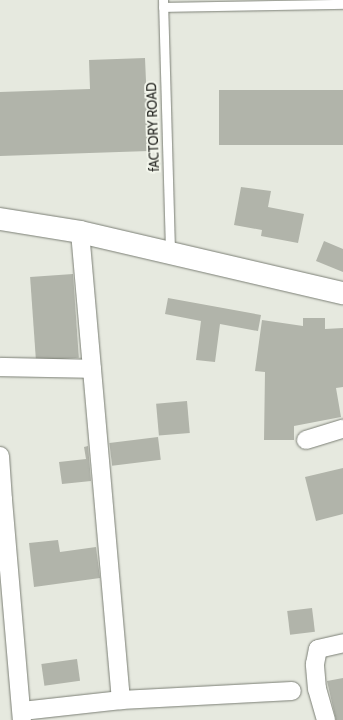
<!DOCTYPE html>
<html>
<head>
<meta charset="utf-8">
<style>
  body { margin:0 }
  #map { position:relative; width:343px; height:720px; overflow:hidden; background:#e6e9df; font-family:Cabin,sans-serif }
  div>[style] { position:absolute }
  .building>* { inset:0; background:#b1b4aa; transform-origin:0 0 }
  .roads { filter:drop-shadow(0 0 1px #7b7f75) drop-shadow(0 0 1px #7b7f75) }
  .service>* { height:9px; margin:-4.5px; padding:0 4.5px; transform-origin:4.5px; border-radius:4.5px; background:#fff }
  .minor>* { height:18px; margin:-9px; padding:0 9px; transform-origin:9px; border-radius:9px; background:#fff }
  .tertiary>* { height:22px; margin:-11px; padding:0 11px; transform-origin:11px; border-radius:11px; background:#fff }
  span { translate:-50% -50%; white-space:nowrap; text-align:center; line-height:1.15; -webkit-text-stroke:4px #f3f6ec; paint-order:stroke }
  .street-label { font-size:13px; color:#1f201c }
</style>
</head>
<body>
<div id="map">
  <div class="building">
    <i style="clip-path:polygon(145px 58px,149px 151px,0 156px,0 92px,90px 89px,89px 60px)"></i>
    <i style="left:343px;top:90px;width:55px;height:124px;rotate:90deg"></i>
    <i style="clip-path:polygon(241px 187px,271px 191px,268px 207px,304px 214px,298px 243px,261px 236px,262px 230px,234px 225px)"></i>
    <i style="clip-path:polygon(324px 241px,343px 249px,343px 272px,316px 261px)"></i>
    <i style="left:73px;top:274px;width:84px;height:43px;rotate:86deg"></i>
    <i style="clip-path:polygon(168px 298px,261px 315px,258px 331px,220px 324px,215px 362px,196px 360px,201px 321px,165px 314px)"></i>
    <i style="clip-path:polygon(303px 318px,325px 318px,325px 329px,343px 328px,343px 387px,336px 388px,341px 417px,294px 426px,294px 440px,264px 440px,265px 372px,255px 371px,262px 320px,303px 326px)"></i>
    <i style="left:187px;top:401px;width:32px;height:31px;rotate:85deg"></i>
    <i style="left:158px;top:437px;width:23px;height:49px;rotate:83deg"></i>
    <i style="clip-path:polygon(88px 446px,91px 481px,62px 484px,59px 462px,86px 459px,84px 447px)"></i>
    <i style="clip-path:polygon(343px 468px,343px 514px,316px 521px,305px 477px)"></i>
    <i style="clip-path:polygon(58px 540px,60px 552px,96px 547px,100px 578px,34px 587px,29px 543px)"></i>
    <i style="left:312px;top:608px;width:24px;height:25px;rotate:83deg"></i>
    <i style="left:77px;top:659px;width:22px;height:36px;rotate:82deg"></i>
    <i style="clip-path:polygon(343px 678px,343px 720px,336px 720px,327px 681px)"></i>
  </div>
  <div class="roads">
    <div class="service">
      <i style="left:163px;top:0;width:252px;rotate:88.4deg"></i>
      <i style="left:163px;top:7px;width:180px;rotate:-1deg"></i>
    </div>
    <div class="minor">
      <i style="left:80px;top:232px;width:470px;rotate:85deg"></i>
      <i style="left:121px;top:700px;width:171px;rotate:-3deg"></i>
      <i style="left:0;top:367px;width:92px;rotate:1.2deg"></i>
      <i style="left:306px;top:440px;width:39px;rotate:-17deg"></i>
      <i style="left:0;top:456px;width:44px;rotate:86.1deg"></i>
      <i style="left:3px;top:500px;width:3px;rotate:162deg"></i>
      <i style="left:3px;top:500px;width:221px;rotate:85.1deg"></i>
      <i style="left:22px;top:711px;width:100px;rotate:-6.3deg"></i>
      <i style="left:326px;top:720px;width:32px;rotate:-106deg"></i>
      <i style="left:317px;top:689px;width:25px;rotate:-95deg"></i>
      <i style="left:315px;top:664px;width:15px;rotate:-79deg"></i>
      <i style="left:318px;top:649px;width:26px;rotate:-13deg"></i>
    </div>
    <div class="tertiary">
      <i style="left:0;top:219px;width:81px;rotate:9.2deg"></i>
      <i style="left:80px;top:232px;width:270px;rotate:13.1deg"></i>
    </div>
  </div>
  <div class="street-label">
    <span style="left:153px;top:127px;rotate:-92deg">fACTORY ROAD</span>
  </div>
</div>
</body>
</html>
